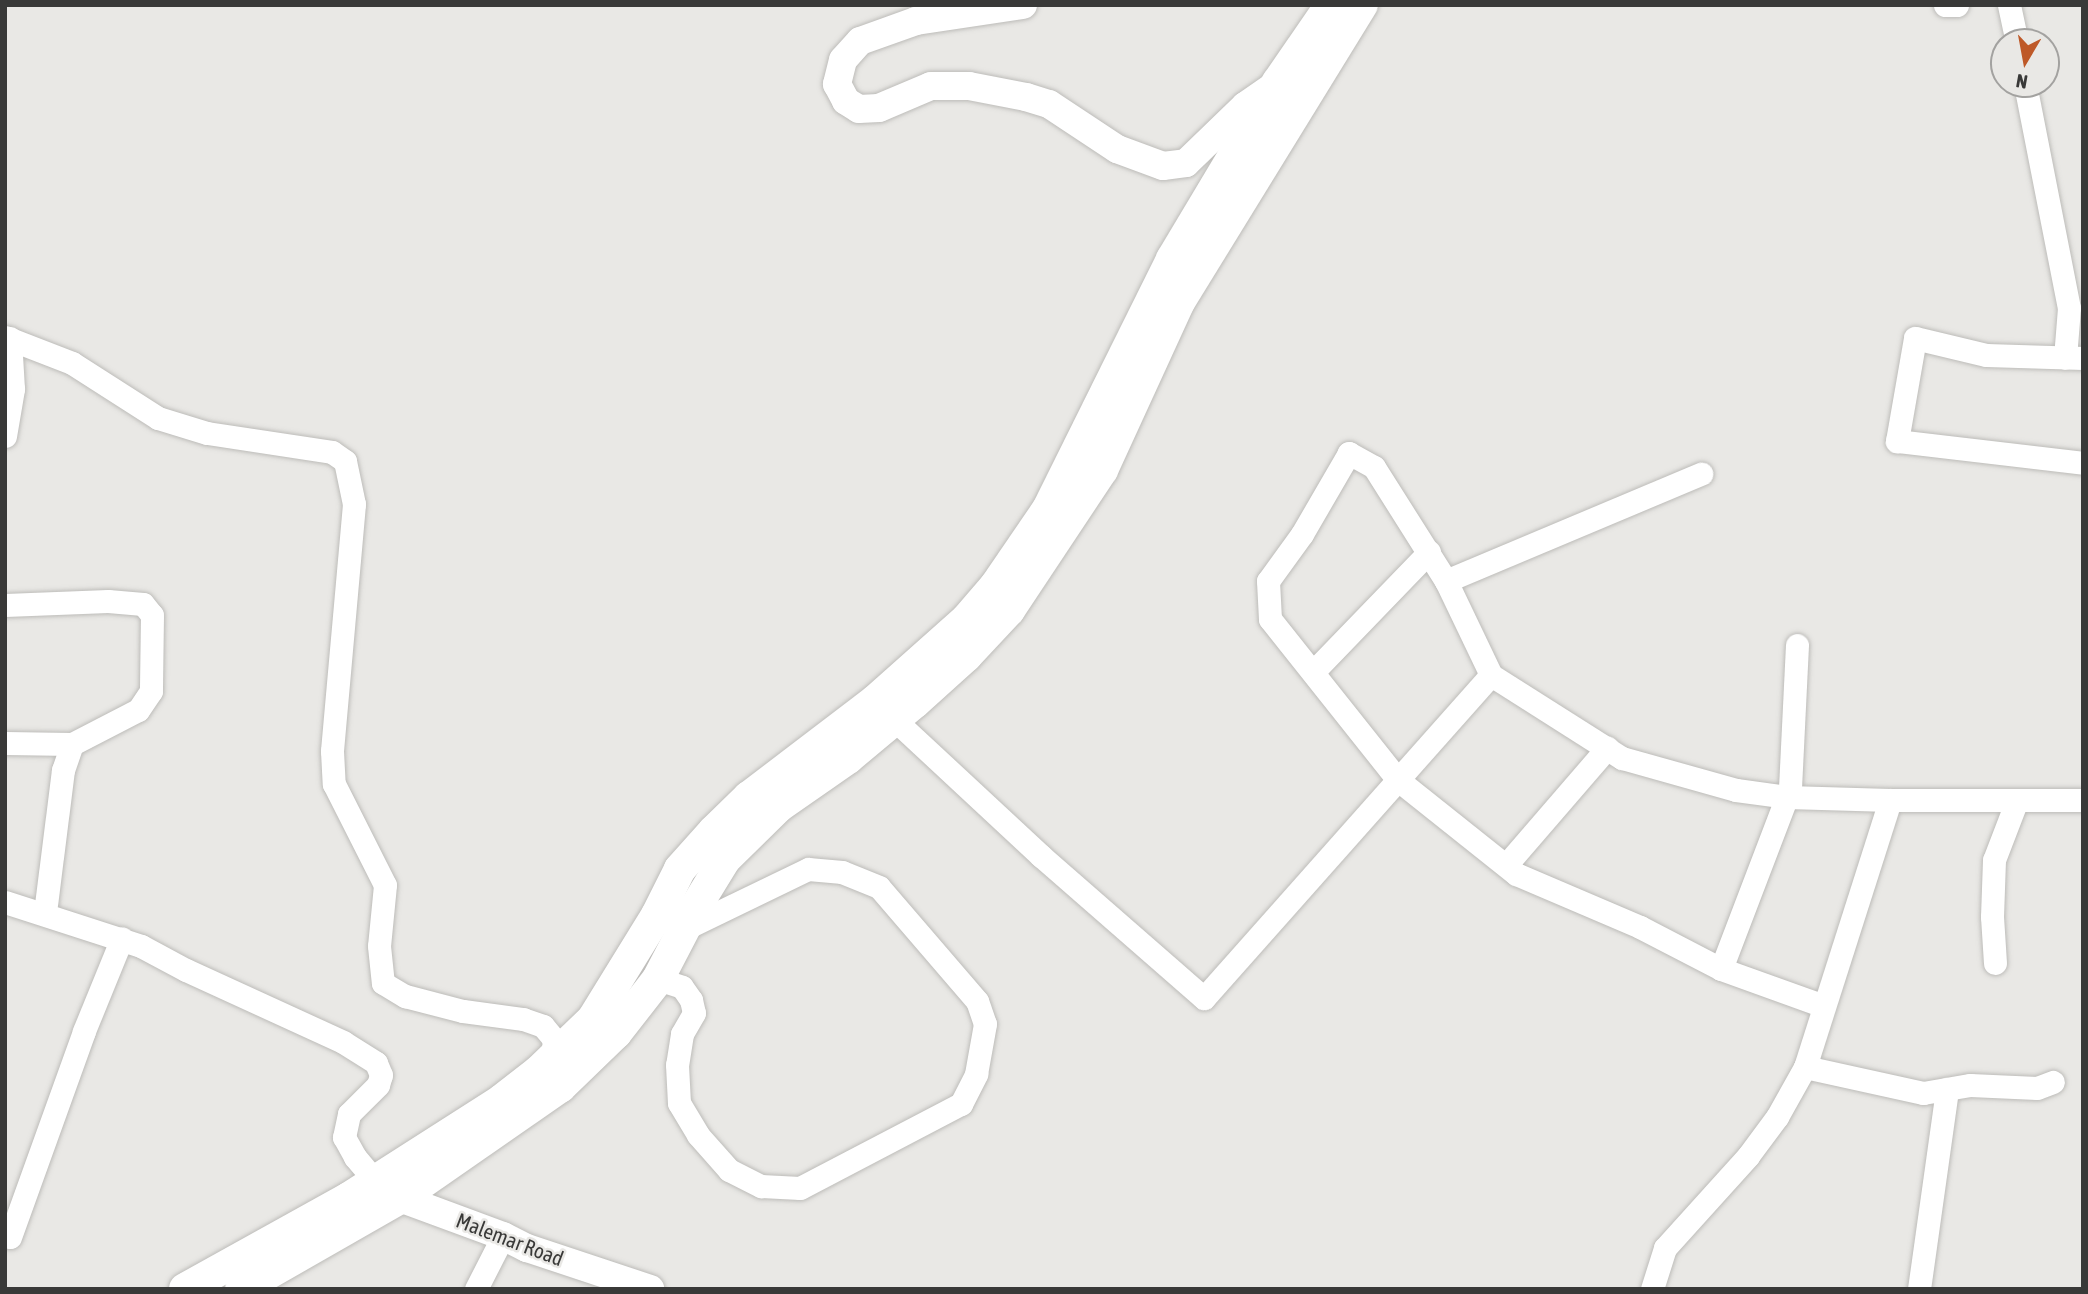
<!DOCTYPE html>
<html>
<head>
<meta charset="utf-8">
<style>
  body { margin:0 }
  #map { position:relative; width:2088px; height:1294px; overflow:hidden; background:#e9e8e5; font-family:"Asap Condensed",sans-serif }
  div>[style] { position:absolute }
  .roads { filter:drop-shadow(0 0 2px #bdbcb9) drop-shadow(0 0 2px #bdbcb9) }
  .minor>* { height:23px; margin:-11.5px; padding:0 11.5px; transform-origin:11.5px; border-radius:11.5px; background:#fff }
  .tertiary>* { height:28px; margin:-14px; padding:0 14px; transform-origin:14px; border-radius:14px; background:#fff }
  .secondary>* { height:32px; margin:-16px; padding:0 16px; transform-origin:16px; border-radius:16px; background:#fff }
  span { translate:-50% -50%; white-space:nowrap; text-align:center; line-height:1.15; -webkit-text-stroke:5px #e9e8e5; paint-order:stroke }
  .street-label { font-size:21px; color:#393938 }
  .frame { position:absolute; inset:0; border:7px solid #393938; pointer-events:none }
  .north { position:absolute; left:1990px; top:28px; width:70px; height:70px; box-sizing:border-box; background:#e9e8e5; border:2px solid #a3a2a0; border-radius:50%; rotate:190deg; font-size:19px; font-weight:700; line-height:28px; text-align:center; color:#393938 }
  .north::after { content:''; display:block; margin:auto; width:24px; height:32px; background:#be5928; clip-path:polygon(50% 0,100% 100%,50% 72%,0 100%) }
</style>
</head>
<body>
<div id="map">
  <div class="roads">
    <div class="minor">
      <i style="left:1945px;top:5px;width:12px"></i>
      <i style="left:2009px;top:5px;width:38px;rotate:78deg"></i>
      <i style="left:2025px;top:84px;width:228px;rotate:78.9deg"></i>
      <i style="left:2069px;top:308px;width:50px;rotate:94.6deg"></i>
      <i style="left:5px;top:337px;width:72px;rotate:21.2deg"></i>
      <i style="left:72px;top:363px;width:102px;rotate:32.6deg"></i>
      <i style="left:158px;top:418px;width:51px;rotate:17deg"></i>
      <i style="left:207px;top:433px;width:126px;rotate:8.6deg"></i>
      <i style="left:332px;top:452px;width:16px;rotate:35deg"></i>
      <i style="left:345px;top:461px;width:44px;rotate:78.2deg"></i>
      <i style="left:354px;top:504px;width:248px;rotate:95.1deg"></i>
      <i style="left:332px;top:751px;width:33px;rotate:87deg"></i>
      <i style="left:334px;top:784px;width:113px;rotate:63.2deg"></i>
      <i style="left:385px;top:885px;width:61px;rotate:95.6deg"></i>
      <i style="left:379px;top:946px;width:37px;rotate:84deg"></i>
      <i style="left:383px;top:983px;width:26px;rotate:31deg"></i>
      <i style="left:405px;top:996px;width:60px;rotate:14.5deg"></i>
      <i style="left:463px;top:1011px;width:61px;rotate:7.6deg"></i>
      <i style="left:523px;top:1019px;width:21px;rotate:19deg"></i>
      <i style="left:543px;top:1026px;width:17px;rotate:50deg"></i>
      <i style="left:554px;top:1039px;width:20px;rotate:96deg"></i>
      <i style="left:2083px;top:358px;width:97px;rotate:-178.2deg"></i>
      <i style="left:1986px;top:355px;width:73px;rotate:-166.5deg"></i>
      <i style="left:1915px;top:338px;width:105px;rotate:99.9deg"></i>
      <i style="left:1897px;top:441px;width:187px;rotate:6.7deg"></i>
      <i style="left:5px;top:436px;width:48px;rotate:-80.3deg"></i>
      <i style="left:13px;top:389px;width:51px;rotate:-93.4deg"></i>
      <i style="left:1446px;top:581px;width:135px;rotate:-122.3deg"></i>
      <i style="left:1374px;top:467px;width:29px;rotate:-151deg"></i>
      <i style="left:1349px;top:453px;width:94px;rotate:120.1deg"></i>
      <i style="left:1302px;top:534px;width:58px;rotate:125.9deg"></i>
      <i style="left:1268px;top:581px;width:38px;rotate:87deg"></i>
      <i style="left:1270px;top:619px;width:206px;rotate:51.5deg"></i>
      <i style="left:1398px;top:780px;width:151px;rotate:38.5deg"></i>
      <i style="left:1516px;top:874px;width:135px;rotate:23.1deg"></i>
      <i style="left:1640px;top:927px;width:91px;rotate:27.4deg"></i>
      <i style="left:1721px;top:969px;width:194px;rotate:-69.1deg"></i>
      <i style="left:1790px;top:788px;width:143px;rotate:-87.2deg"></i>
      <i style="left:5px;top:605px;width:103px;rotate:-2.2deg"></i>
      <i style="left:108px;top:601px;width:35px;rotate:5deg"></i>
      <i style="left:143px;top:604px;width:14px;rotate:51deg"></i>
      <i style="left:152px;top:615px;width:76px;rotate:90.8deg"></i>
      <i style="left:151px;top:691px;width:23px;rotate:124deg"></i>
      <i style="left:138px;top:710px;width:74px;rotate:152.7deg"></i>
      <i style="left:72px;top:744px;width:28px;rotate:109deg"></i>
      <i style="left:63px;top:770px;width:143px;rotate:97.2deg"></i>
      <i style="left:1313px;top:672px;width:167px;rotate:-46deg"></i>
      <i style="left:1491px;top:675px;width:155px;rotate:32.4deg"></i>
      <i style="left:1622px;top:758px;width:118px;rotate:15.7deg"></i>
      <i style="left:1736px;top:790px;width:51px;rotate:7.8deg"></i>
      <i style="left:1787px;top:797px;width:103px;rotate:1.7deg"></i>
      <i style="left:1890px;top:800px;width:193px"></i>
      <i style="left:884px;top:710px;width:214px;rotate:42.9deg"></i>
      <i style="left:1041px;top:856px;width:216px;rotate:41.1deg"></i>
      <i style="left:1204px;top:998px;width:432px;rotate:-48.4deg"></i>
      <i style="left:1491px;top:675px;width:104px;rotate:-115.6deg"></i>
      <i style="left:1446px;top:581px;width:277px;rotate:-22.8deg"></i>
      <i style="left:5px;top:743px;width:67px;rotate:0.9deg"></i>
      <i style="left:1506px;top:865px;width:155px;rotate:-49.2deg"></i>
      <i style="left:5px;top:902px;width:143px;rotate:17.9deg"></i>
      <i style="left:141px;top:946px;width:51px;rotate:28.1deg"></i>
      <i style="left:186px;top:970px;width:173px;rotate:24.6deg"></i>
      <i style="left:343px;top:1042px;width:39px;rotate:32deg"></i>
      <i style="left:376px;top:1063px;width:13px;rotate:67deg"></i>
      <i style="left:381px;top:1075px;width:10px;rotate:107deg"></i>
      <i style="left:378px;top:1085px;width:41px;rotate:135deg"></i>
      <i style="left:349px;top:1114px;width:24px;rotate:102deg"></i>
      <i style="left:344px;top:1137px;width:23px;rotate:61deg"></i>
      <i style="left:355px;top:1157px;width:30px;rotate:50deg"></i>
      <i style="left:1995px;top:963px;width:46px;rotate:-93.7deg"></i>
      <i style="left:1992px;top:917px;width:57px;rotate:-88deg"></i>
      <i style="left:1994px;top:860px;width:64px;rotate:-69deg"></i>
      <i style="left:1721px;top:969px;width:109px;rotate:19.8deg"></i>
      <i style="left:658px;top:979px;width:25px;rotate:18deg"></i>
      <i style="left:682px;top:987px;width:16px;rotate:55deg"></i>
      <i style="left:691px;top:1000px;width:13px;rotate:77deg"></i>
      <i style="left:694px;top:1013px;width:24px;rotate:120deg"></i>
      <i style="left:682px;top:1034px;width:31px;rotate:99deg"></i>
      <i style="left:677px;top:1065px;width:38px;rotate:87deg"></i>
      <i style="left:679px;top:1103px;width:37px;rotate:59deg"></i>
      <i style="left:698px;top:1135px;width:47px;rotate:48.5deg"></i>
      <i style="left:729px;top:1170px;width:36px;rotate:27deg"></i>
      <i style="left:761px;top:1186px;width:39px;rotate:3deg"></i>
      <i style="left:800px;top:1188px;width:182px;rotate:-27.6deg"></i>
      <i style="left:961px;top:1104px;width:34px;rotate:-63deg"></i>
      <i style="left:976px;top:1074px;width:51px;rotate:-79.8deg"></i>
      <i style="left:985px;top:1024px;width:24px;rotate:-109deg"></i>
      <i style="left:977px;top:1001px;width:150px;rotate:-130.7deg"></i>
      <i style="left:879px;top:887px;width:40px;rotate:-158deg"></i>
      <i style="left:842px;top:872px;width:34px;rotate:-175deg"></i>
      <i style="left:808px;top:869px;width:138px;rotate:154.2deg"></i>
      <i style="left:1805px;top:1067px;width:121px;rotate:12.4deg"></i>
      <i style="left:1923px;top:1093px;width:48px;rotate:-9.7deg"></i>
      <i style="left:1970px;top:1085px;width:67px;rotate:2.6deg"></i>
      <i style="left:2037px;top:1088px;width:17px;rotate:-21deg"></i>
      <i style="left:5px;top:1235px;width:5px;rotate:22deg"></i>
      <i style="left:10px;top:1237px;width:219px;rotate:-70.2deg"></i>
      <i style="left:84px;top:1031px;width:100px;rotate:-67.8deg"></i>
      <i style="left:476px;top:1289px;width:59px;rotate:-63deg"></i>
      <i style="left:1652px;top:1289px;width:43px;rotate:-72.4deg"></i>
      <i style="left:1665px;top:1248px;width:124px;rotate:-47.9deg"></i>
      <i style="left:1748px;top:1156px;width:49px;rotate:-53.4deg"></i>
      <i style="left:1777px;top:1117px;width:57px;rotate:-60.8deg"></i>
      <i style="left:1805px;top:1067px;width:280px;rotate:-72.3deg"></i>
      <i style="left:1919px;top:1289px;width:202px;rotate:-82deg"></i>
    </div>
    <div class="tertiary">
      <i style="left:1023px;top:5px;width:108px;rotate:171.5deg"></i>
      <i style="left:916px;top:21px;width:59px;rotate:160.3deg"></i>
      <i style="left:860px;top:41px;width:25px;rotate:132deg"></i>
      <i style="left:843px;top:60px;width:25px;rotate:104deg"></i>
      <i style="left:837px;top:84px;width:19px;rotate:62deg"></i>
      <i style="left:846px;top:101px;width:15px;rotate:32deg"></i>
      <i style="left:859px;top:109px;width:20px;rotate:-3deg"></i>
      <i style="left:879px;top:108px;width:56px;rotate:-22.9deg"></i>
      <i style="left:931px;top:86px;width:38px"></i>
      <i style="left:969px;top:86px;width:58px;rotate:10.9deg"></i>
      <i style="left:1026px;top:97px;width:24px;rotate:17deg"></i>
      <i style="left:1049px;top:104px;width:82px;rotate:33.5deg"></i>
      <i style="left:1117px;top:149px;width:49px;rotate:20.3deg"></i>
      <i style="left:1163px;top:166px;width:23px;rotate:-7deg"></i>
      <i style="left:1186px;top:163px;width:82px;rotate:-44deg"></i>
      <i style="left:1245px;top:106px;width:40px;rotate:-34.9deg"></i>
      <i style="left:385px;top:1188px;width:18px;rotate:34deg"></i>
      <i style="left:400px;top:1198px;width:110px;rotate:20.3deg"></i>
      <i style="left:503px;top:1236px;width:27px;rotate:27deg"></i>
      <i style="left:527px;top:1248px;width:130px;rotate:18.4deg"></i>
    </div>
    <div class="secondary">
      <i style="left:185px;top:1289px;width:188px;rotate:-29deg"></i>
      <i style="left:349px;top:1198px;width:182px;rotate:-32.6deg"></i>
      <i style="left:502px;top:1100px;width:46px;rotate:-37.9deg"></i>
      <i style="left:538px;top:1072px;width:76px;rotate:-43.9deg"></i>
      <i style="left:593px;top:1019px;width:122px;rotate:-58.4deg"></i>
      <i style="left:657px;top:915px;width:51px;rotate:-63.4deg"></i>
      <i style="left:680px;top:869px;width:51px;rotate:-48.2deg"></i>
      <i style="left:714px;top:831px;width:49px;rotate:-44.2deg"></i>
      <i style="left:749px;top:797px;width:158px;rotate:-37.3deg"></i>
      <i style="left:875px;top:701px;width:123px;rotate:-41.7deg"></i>
      <i style="left:967px;top:619px;width:45px;rotate:-49.5deg"></i>
      <i style="left:996px;top:585px;width:92px;rotate:-55.6deg"></i>
      <i style="left:1048px;top:509px;width:279px;rotate:-63.6deg"></i>
      <i style="left:1172px;top:259px;width:206px;rotate:-59.1deg"></i>
      <i style="left:1278px;top:82px;width:93px;rotate:-55.5deg"></i>
      <i style="left:241px;top:1289px;width:183px;rotate:-29.8deg"></i>
      <i style="left:400px;top:1198px;width:195px;rotate:-34.8deg"></i>
      <i style="left:560px;top:1087px;width:78px;rotate:-44deg"></i>
      <i style="left:616px;top:1033px;width:68px;rotate:-52.1deg"></i>
      <i style="left:658px;top:979px;width:80px;rotate:-62.5deg"></i>
      <i style="left:695px;top:908px;width:57px;rotate:-58.5deg"></i>
      <i style="left:725px;top:859px;width:76px;rotate:-44.5deg"></i>
      <i style="left:779px;top:806px;width:84px;rotate:-34.8deg"></i>
      <i style="left:848px;top:758px;width:87px;rotate:-39.9deg"></i>
      <i style="left:915px;top:702px;width:69px;rotate:-42deg"></i>
      <i style="left:966px;top:656px;width:63px;rotate:-46.9deg"></i>
      <i style="left:1009px;top:610px;width:168px;rotate:-56.4deg"></i>
      <i style="left:1102px;top:470px;width:185px;rotate:-65.4deg"></i>
      <i style="left:1179px;top:302px;width:349px;rotate:-58.4deg"></i>
    </div>
  </div>
  <div class="street-label">
    <span style="left:510px;top:1239px;rotate:21deg">Malemar Road</span>
  </div>
  <div class="frame"></div>
  <div class="north">N</div>
</div>
</body>
</html>
